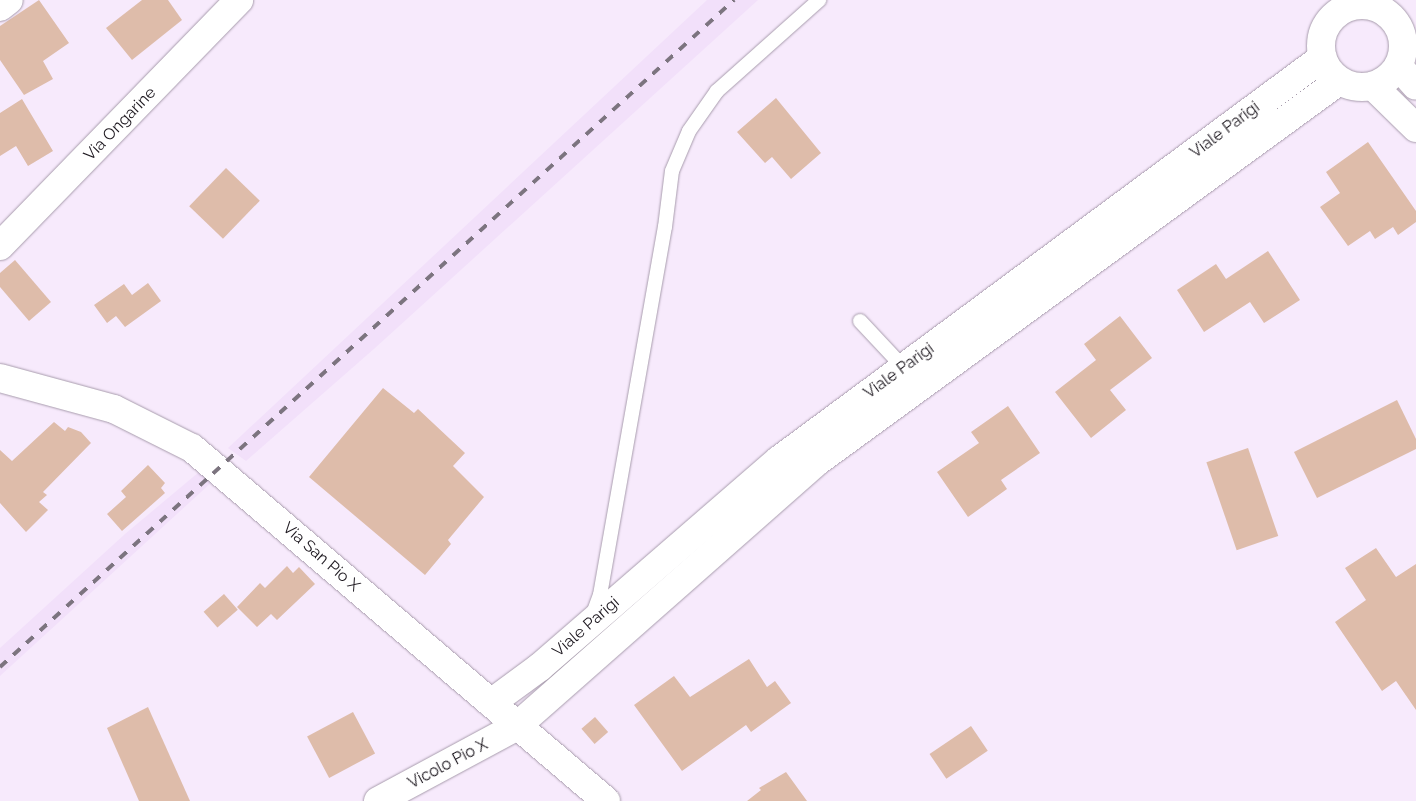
<!DOCTYPE html>
<html>
<head>
<meta charset="utf-8">
<style>
  body { margin:0 }
  #map { position:relative; width:1416px; height:801px; overflow:hidden; background:#f7eafc; font-family:Raleway,sans-serif }
  div>[style] { position:absolute }
  .built>* { inset:0; background:#f2e0fa }
  .building>* { inset:0; background:#debcaa; transform-origin:0 0 }
  .roads { filter:drop-shadow(0 0 1px #a89cad) drop-shadow(0 0 1px #a89cad) }
  .lane>* { height:14px; margin:-7px; padding:0 7px; transform-origin:7px; border-radius:7px; background:#fff }
  .street>* { height:28px; margin:-14px; padding:0 14px; transform-origin:14px; border-radius:14px; background:#fff }
  .street>.ring { margin:-14px; padding:0; box-sizing:content-box; background:none; border:28px solid #fff; border-radius:50% }
  .secondary>* { height:28px; margin:-14px; padding:0 14px; transform-origin:14px; border-radius:14px; background:#fff }
  .rail>* { height:4px; margin-top:-2px; transform-origin:0; background:repeating-linear-gradient(90deg,#7c747f 0 9px,transparent 0 18px) }
  span { translate:-50% -50%; white-space:nowrap; text-align:center; line-height:1.15; -webkit-text-stroke:4px #fff; paint-order:stroke }
  .street-label { font-size:16px; color:#1c171e }
</style>
</head>
<body>
<div id="map">
  <div class="built">
    <i style="clip-path:polygon(707px 0,758px 0,375px 348px,246px 461px,228px 448px)"></i>
    <i style="clip-path:polygon(199px 472px,213px 481px,0 676px,0 648px,125px 534px)"></i>
  </div>
  <div class="building">
    <i style="clip-path:polygon(39px 0,69px 43px,43px 61px,53px 79px,24px 95px,0 60px,0 26px)"></i>
    <i style="clip-path:polygon(142px 0,168px 0,182px 20px,132px 60px,106px 28px)"></i>
    <i style="clip-path:polygon(776px 98px,821px 153px,791px 179px,772px 157px,765px 163px,737px 132px)"></i>
    <i style="clip-path:polygon(22px 99px,53px 151px,28px 166px,16px 146px,0 156px,0 113px)"></i>
    <i style="clip-path:polygon(1368px 142px,1416px 211px,1416px 222px,1398px 235px,1393px 227px,1375px 239px,1370px 231px,1348px 246px,1320px 207px,1340px 193px,1326px 172px)"></i>
    <i style="left:226px;top:168px;width:47px;height:53px;rotate:44deg"></i>
    <i style="clip-path:polygon(1268px 251px,1300px 300px,1264px 323px,1250px 302px,1204px 332px,1177px 290px,1216px 264px,1226px 279px)"></i>
    <i style="clip-path:polygon(15px 260px,51px 302px,29px 321px,0 287px,0 273px)"></i>
    <i style="clip-path:polygon(148px 283px,161px 301px,125px 327px,116px 316px,107px 323px,94px 305px,124px 284px,132px 295px)"></i>
    <i style="clip-path:polygon(1120px 316px,1152px 358px,1110px 390px,1126px 410px,1091px 438px,1055px 392px,1096px 360px,1084px 344px)"></i>
    <i style="clip-path:polygon(383px 388px,414px 413px,418px 409px,465px 453px,453px 466px,484px 497px,448px 540px,451px 544px,425px 575px,309px 477px)"></i>
    <i style="clip-path:polygon(1397px 400px,1416px 439px,1416px 449px,1317px 498px,1294px 452px)"></i>
    <i style="clip-path:polygon(1008px 406px,1040px 453px,1001px 480px,1007px 489px,968px 517px,937px 472px,979px 443px,971px 432px)"></i>
    <i style="clip-path:polygon(54px 422px,65px 431px,68px 427px,81px 432px,91px 443px,43px 492px,47px 495px,39px 502px,48px 510px,26px 532px,0 503px,0 450px,12px 461px)"></i>
    <i style="left:1248px;top:448px;width:93px;height:44px;rotate:71deg"></i>
    <i style="clip-path:polygon(148px 465px,165px 483px,161px 488px,165px 493px,122px 531px,107px 514px,126px 497px,121px 491px)"></i>
    <i style="clip-path:polygon(1376px 548px,1396px 577px,1416px 564px,1416px 710px,1396px 681px,1382px 691px,1335px 622px,1366px 600px,1345px 568px)"></i>
    <i style="clip-path:polygon(287px 566px,293px 573px,299px 567px,315px 584px,277px 620px,271px 614px,257px 627px,237px 607px,260px 583px,265px 588px)"></i>
    <i style="left:224px;top:594px;width:21px;height:27px;rotate:49deg"></i>
    <i style="clip-path:polygon(749px 659px,767px 687px,775px 681px,791px 703px,751px 732px,746px 725px,682px 771px,634px 705px,674px 676px,690px 697px)"></i>
    <i style="clip-path:polygon(148px 707px,190px 801px,139px 801px,107px 728px)"></i>
    <i style="left:353px;top:712px;width:47px;height:52px;rotate:62deg"></i>
    <i style="left:595px;top:717px;width:20px;height:18px;rotate:49deg"></i>
    <i style="left:971px;top:726px;width:30px;height:50px;rotate:56deg"></i>
    <i style="clip-path:polygon(786px 772px,807px 801px,747px 801px,761px 790px,759px 788px)"></i>
  </div>
  <div class="roads">
    <div class="lane">
      <i style="left:860px;top:321px;width:64px;rotate:46.9deg"></i>
      <i style="left:593px;top:614px;width:20px;rotate:-70deg"></i>
      <i style="left:600px;top:595px;width:374px;rotate:-80deg"></i>
      <i style="left:665px;top:227px;width:56px;rotate:-82.9deg"></i>
      <i style="left:672px;top:171px;width:43px;rotate:-67deg"></i>
      <i style="left:689px;top:131px;width:49px;rotate:-55deg"></i>
      <i style="left:717px;top:91px;width:137px;rotate:-41.7deg"></i>
    </div>
    <div class="street">
      <i class="ring" style="left:1321px;top:5px;width:54px;height:54px"></i>
      <i style="left:0;top:7px;width:11px;rotate:-38deg"></i>
      <i style="left:1399px;top:67px;width:25px;rotate:48deg"></i>
      <i style="left:1373px;top:86px;width:60px;rotate:44.3deg"></i>
      <i style="left:0;top:246px;width:343px;rotate:-45.8deg"></i>
      <i style="left:491px;top:703px;width:61px;rotate:-36.3deg"></i>
      <i style="left:540px;top:667px;width:316px;rotate:-40.9deg"></i>
      <i style="left:779px;top:460px;width:676px;rotate:-36.51deg"></i>
      <i style="left:378px;top:801px;width:158px;rotate:-28.3deg"></i>
      <i style="left:517px;top:726px;width:397px;rotate:-41.4deg"></i>
      <i style="left:815px;top:463px;width:648px;rotate:-36.09deg"></i>
    </div>
    <div class="secondary">
      <i style="left:0;top:378px;width:118px;rotate:15.2deg"></i>
      <i style="left:114px;top:409px;width:87px;rotate:26.6deg"></i>
      <i style="left:192px;top:448px;width:544px;rotate:40.45deg"></i>
    </div>
  </div>
  <div class="rail">
    <i style="left:0;top:667px;width:992px;rotate:-42.26deg"></i>
  </div>
  <div class="street-label">
    <span style="left:120px;top:124px;rotate:-46deg">Via Ongarine</span>
    <span style="left:1225px;top:130px;rotate:-37deg">Viale Parigi</span>
    <span style="left:899px;top:371px;rotate:-36deg">Viale Parigi</span>
    <span style="left:321px;top:557px;rotate:41deg">Via San Pio X</span>
    <span style="left:586px;top:627px;rotate:-41deg">Viale Parigi</span>
    <span style="left:448px;top:764px;rotate:-28deg">Vicolo Pio X</span>
  </div>
</div>
</body>
</html>
